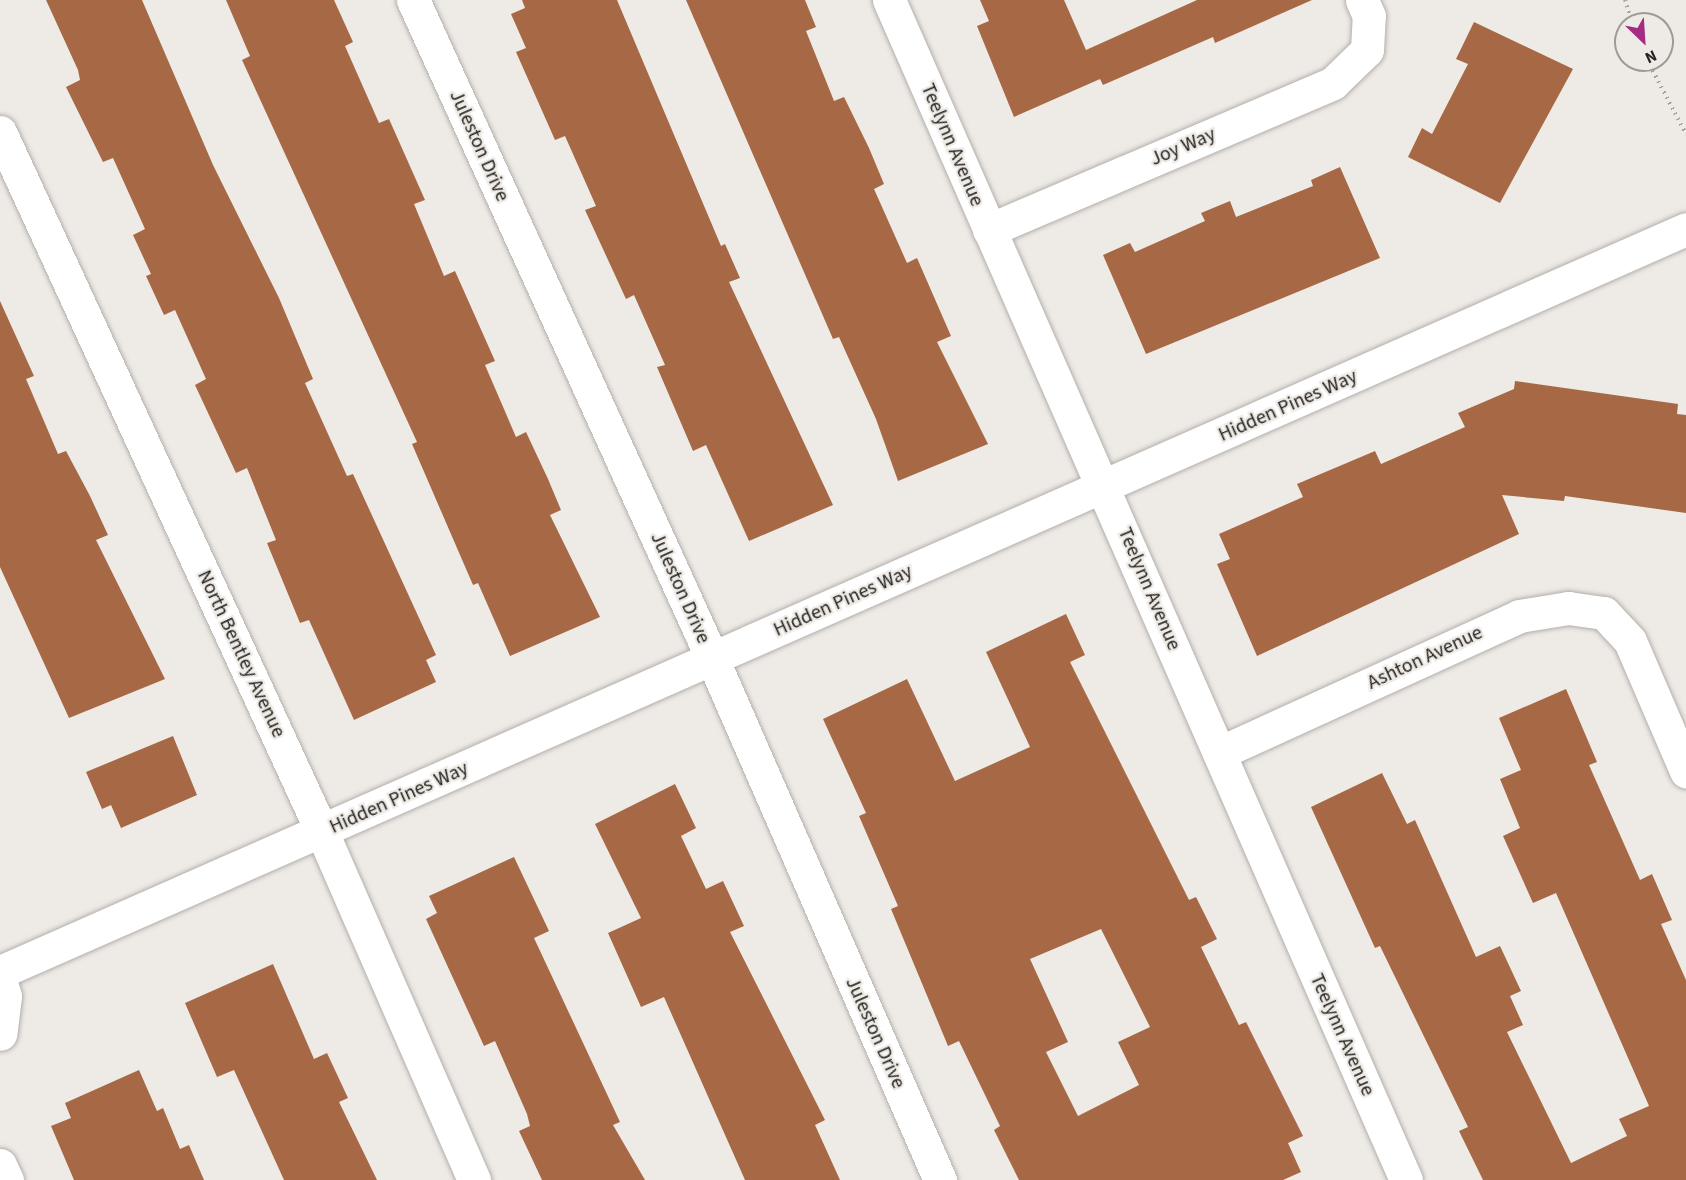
<!DOCTYPE html>
<html>
<head>
<meta charset="utf-8">
<style>
  body { margin:0 }
  #map { position:relative; width:1686px; height:1180px; overflow:hidden; background:#eeeae5; font-family:"Source Sans 3",sans-serif }
  div>[style] { position:absolute }
  .building>* { inset:0; background:#a76845 }
  .path>* { height:4px; margin-top:-2px; transform-origin:0; background:repeating-linear-gradient(90deg,#a4a29e 0 1.5px,transparent 0 6px) }
  .roads { filter:drop-shadow(0 0 2px #b3afab) drop-shadow(0 0 2px #b3afab) }
  .minor>* { height:33px; margin:-16.5px; padding:0 16.5px; transform-origin:16.5px; border-radius:16.5px; background:#fff }
  span { translate:-50% -50%; white-space:nowrap; text-align:center; line-height:1.15; -webkit-text-stroke:4.5px #eeeae5; paint-order:stroke }
  .street-label { font-size:20px; color:#252422 }
  .north { position:absolute; left:1614px; top:12px; width:60px; height:60px; box-sizing:border-box; background:#eeeae5; border:2px solid #9e9b97; border-radius:50%; rotate:155deg; font-size:16px; font-weight:700; line-height:24px; text-align:center; color:#252422 }
  .north::after { content:''; display:block; margin:auto; width:21px; height:27px; background:#a42c83; clip-path:polygon(50% 0,100% 100%,50% 72%,0 100%) }
</style>
</head>
<body>
<div id="map">
  <div class="building">
    <i style="clip-path:polygon(46px 0,142px 0,213px 165px,279px 298px,313px 379px,305px 383px,347px 476px,353px 474px,436px 655px,426px 660px,436px 682px,354px 720px,309px 620px,300px 623px,267px 543px,276px 540px,247px 468px,236px 473px,195px 385px,206px 379px,175px 310px,164px 315px,146px 276px,151px 274px,133px 235px,145px 229px,113px 158px,103px 162px,66px 87px,80px 80px,78px 70px)"></i>
    <i style="clip-path:polygon(226px 0,334px 0,353px 42px,345px 46px,379px 123px,389px 119px,425px 200px,414px 204px,444px 276px,455px 271px,495px 361px,485px 365px,516px 437px,526px 432px,548px 479px,561px 510px,550px 515px,600px 617px,510px 656px,478px 583px,473px 585px,412px 444px,417px 442px,242px 60px,250px 56px)"></i>
    <i style="clip-path:polygon(522px 0,617px 0,721px 246px,725px 244px,740px 278px,729px 282px,833px 505px,749px 541px,706px 445px,693px 451px,657px 367px,665px 365px,634px 295px,626px 299px,585px 210px,596px 206px,565px 136px,555px 140px,516px 52px,526px 48px,511px 14px,525px 8px)"></i>
    <i style="clip-path:polygon(686px 0,805px 0,816px 27px,806px 31px,834px 101px,844px 97px,869px 148px,884px 184px,874px 189px,907px 263px,917px 258px,951px 336px,937px 342px,988px 444px,898px 481px,876px 419px,839px 337px,833px 339px)"></i>
    <i style="clip-path:polygon(980px 0,1064px 0,1086px 50px,1197px 0,1312px 0,1215px 43px,1213px 37px,1103px 85px,1100px 79px,1014px 117px,977px 26px,989px 21px)"></i>
    <i style="clip-path:polygon(1474px 22px,1573px 69px,1500px 203px,1408px 157px,1422px 128px,1432px 134px,1468px 64px,1456px 59px)"></i>
    <i style="clip-path:polygon(1340px 167px,1380px 258px,1146px 354px,1103px 255px,1130px 243px,1135px 252px,1205px 221px,1201px 213px,1230px 201px,1236px 217px,1313px 186px,1311px 180px)"></i>
    <i style="clip-path:polygon(0 301px,34px 376px,26px 379px,58px 454px,66px 451px,90px 496px,108px 535px,96px 540px,165px 679px,69px 718px,0 567px)"></i>
    <i style="clip-path:polygon(1515px 381px,1678px 404px,1677px 414px,1686px 415px,1686px 513px,1565px 496px,1564px 501px,1502px 495px,1519px 534px,1257px 656px,1217px 564px,1230px 559px,1219px 534px,1303px 497px,1297px 484px,1375px 451px,1381px 464px,1465px 427px,1458px 413px,1514px 389px)"></i>
    <i style="clip-path:polygon(evenodd,1066px 614px,1085px 655px,1070px 662px,1189px 900px,1196px 897px,1217px 939px,1201px 947px,1239px 1025px,1246px 1022px,1303px 1136px,1288px 1143px,1301px 1172px,1283px 1180px,1019px 1180px,994px 1130px,1000px 1126px,959px 1041px,948px 1046px,891px 909px,898px 906px,859px 816px,866px 813px,823px 719px,907px 679px,955px 781px,1030px 747px,986px 652px,1066px 614px,1101px 929px,1150px 1027px,1118px 1042px,1139px 1085px,1078px 1116px,1046px 1052px,1068px 1042px,1030px 959px,1101px 929px)"></i>
    <i style="clip-path:polygon(1566px 689px,1597px 762px,1589px 765px,1640px 880px,1652px 874px,1672px 920px,1661px 924px,1686px 980px,1686px 1180px,1483px 1180px,1459px 1131px,1468px 1127px,1380px 946px,1375px 948px,1311px 807px,1382px 773px,1407px 824px,1415px 820px,1476px 957px,1500px 946px,1521px 991px,1510px 996px,1523px 1025px,1507px 1032px,1571px 1163px,1627px 1136px,1619px 1119px,1649px 1106px,1556px 893px,1533px 903px,1503px 836px,1520px 828px,1500px 779px,1521px 770px,1499px 718px)"></i>
    <i style="clip-path:polygon(173px 736px,197px 795px,121px 828px,111px 805px,102px 809px,86px 772px)"></i>
    <i style="clip-path:polygon(675px 784px,696px 828px,681px 836px,706px 889px,723px 881px,744px 926px,730px 932px,825px 1120px,815px 1125px,840px 1180px,745px 1180px,664px 997px,641px 1007px,608px 933px,641px 918px,595px 824px)"></i>
    <i style="clip-path:polygon(514px 857px,549px 931px,534px 938px,620px 1122px,613px 1125px,645px 1180px,542px 1180px,519px 1131px,530px 1126px,527px 1114px,495px 1041px,484px 1046px,426px 919px,437px 913px,429px 896px)"></i>
    <i style="clip-path:polygon(273px 964px,314px 1059px,327px 1053px,348px 1098px,339px 1102px,377px 1180px,284px 1180px,234px 1070px,217px 1077px,185px 1003px)"></i>
    <i style="clip-path:polygon(139px 1070px,157px 1111px,163px 1108px,180px 1149px,189px 1145px,204px 1180px,74px 1180px,51px 1126px,71px 1118px,65px 1103px)"></i>
  </div>
  <div class="path">
    <i style="left:1625px;top:0;width:25px;rotate:72deg"></i>
    <i style="left:1647px;top:60px;width:84px;rotate:62.2deg"></i>
  </div>
  <div class="roads">
    <div class="minor">
      <i style="left:413px;top:0;width:723px;rotate:65.56deg"></i>
      <i style="left:712px;top:658px;width:570px;rotate:66.41deg"></i>
      <i style="left:889px;top:0;width:1288px;rotate:66.34deg"></i>
      <i style="left:0;top:132px;width:771px;rotate:65.3deg"></i>
      <i style="left:322px;top:832px;width:380px;rotate:66.4deg"></i>
      <i style="left:989px;top:230px;width:374px;rotate:-23.1deg"></i>
      <i style="left:1333px;top:83px;width:47px;rotate:-44.1deg"></i>
      <i style="left:1367px;top:50px;width:34px;rotate:-87deg"></i>
      <i style="left:1369px;top:16px;width:17px;rotate:-114deg"></i>
      <i style="left:1219px;top:753px;width:330px;rotate:-24.5deg"></i>
      <i style="left:1519px;top:616px;width:50px;rotate:-9.3deg"></i>
      <i style="left:1568px;top:608px;width:36px;rotate:8deg"></i>
      <i style="left:1604px;top:613px;width:38px;rotate:47deg"></i>
      <i style="left:1630px;top:641px;width:142px;rotate:66.7deg"></i>
      <i style="left:0;top:972px;width:1842px;rotate:-23.78deg"></i>
      <i style="left:0;top:979px;width:18px;rotate:74deg"></i>
      <i style="left:5px;top:996px;width:38px;rotate:97deg"></i>
      <i style="left:0;top:1165px;width:17px;rotate:65deg"></i>
    </div>
  </div>
  <div class="street-label">
    <span style="left:952px;top:145px;rotate:67deg">Teelynn Avenue</span>
    <span style="left:479px;top:146px;rotate:66deg">Juleston Drive</span>
    <span style="left:1183px;top:147px;rotate:-23deg">Joy Way</span>
    <span style="left:1288px;top:406px;rotate:-24deg">Hidden Pines Way</span>
    <span style="left:680px;top:588px;rotate:66deg">Juleston Drive</span>
    <span style="left:1149px;top:589px;rotate:67deg">Teelynn Avenue</span>
    <span style="left:843px;top:601px;rotate:-24deg">Hidden Pines Way</span>
    <span style="left:241px;top:654px;rotate:65deg">North Bentley Avenue</span>
    <span style="left:1425px;top:658px;rotate:-25deg">Ashton Avenue</span>
    <span style="left:399px;top:798px;rotate:-24deg">Hidden Pines Way</span>
    <span style="left:875px;top:1033px;rotate:66deg">Juleston Drive</span>
    <span style="left:1342px;top:1035px;rotate:66deg">Teelynn Avenue</span>
  </div>
  <div class="north">N</div>
</div>
</body>
</html>
